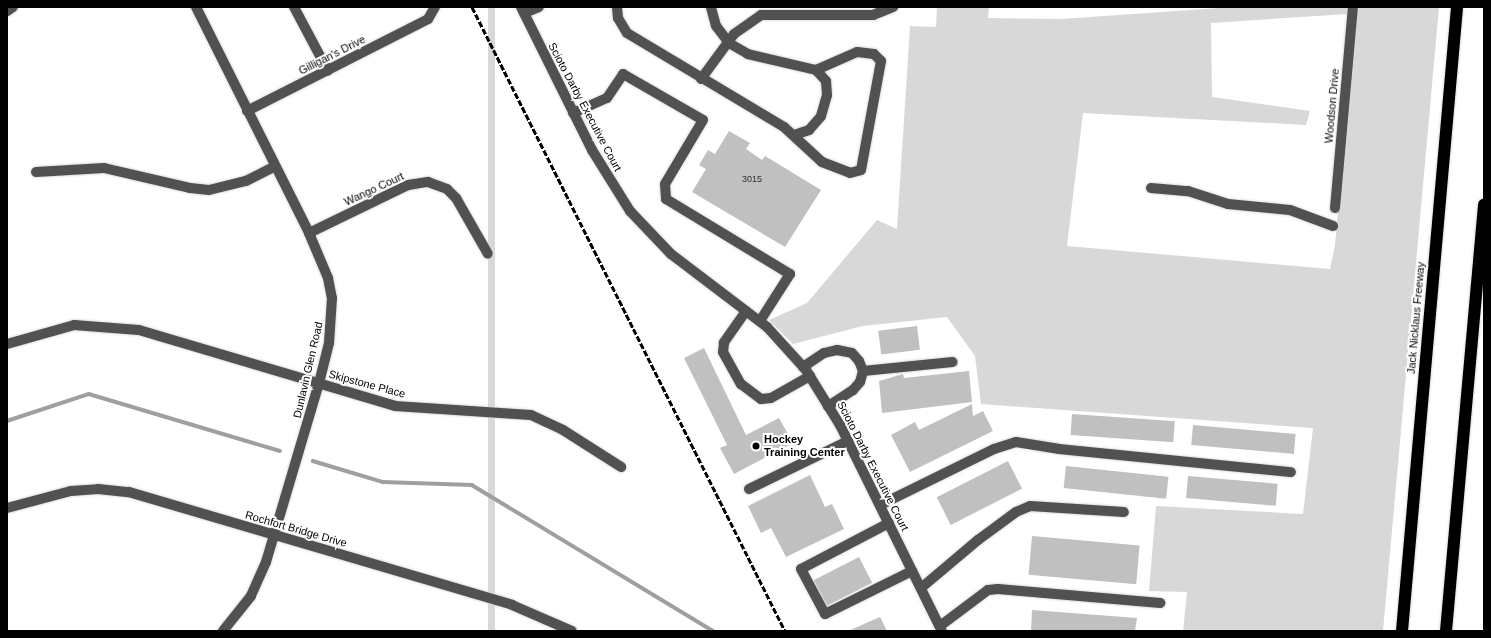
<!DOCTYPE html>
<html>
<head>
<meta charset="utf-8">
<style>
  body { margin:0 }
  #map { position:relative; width:1491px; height:638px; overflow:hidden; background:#fff; font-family:Arial,sans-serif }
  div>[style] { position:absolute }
  .green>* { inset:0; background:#d8d8d8; transform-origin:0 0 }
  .stream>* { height:3.5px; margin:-1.75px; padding:0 1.75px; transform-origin:1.75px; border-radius:1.75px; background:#9f9f9f }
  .building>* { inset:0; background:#c0c0c0; transform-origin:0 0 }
  .roads { filter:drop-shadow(0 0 1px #dbdbdb) drop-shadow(0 0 1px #dbdbdb) }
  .minor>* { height:10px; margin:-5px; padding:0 5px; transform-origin:5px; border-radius:5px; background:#515151 }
  .highway>* { height:12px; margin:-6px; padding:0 6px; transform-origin:6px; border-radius:6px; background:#000 }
  .rail>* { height:3px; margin-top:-1.5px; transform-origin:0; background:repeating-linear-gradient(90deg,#000 0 6px,transparent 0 8px) }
  .dots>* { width:11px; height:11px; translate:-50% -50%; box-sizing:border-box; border:2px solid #fff; border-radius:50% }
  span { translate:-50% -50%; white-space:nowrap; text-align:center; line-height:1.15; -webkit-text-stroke:4px #fff; paint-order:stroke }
  .number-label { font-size:9px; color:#303030 }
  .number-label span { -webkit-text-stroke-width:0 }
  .street-label { font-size:11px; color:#000 }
  .poi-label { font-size:11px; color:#000; font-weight:700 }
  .left { translate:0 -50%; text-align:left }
  .frame { position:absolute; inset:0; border:8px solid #000; pointer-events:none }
</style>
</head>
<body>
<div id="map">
  <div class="green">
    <i style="left:488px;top:7px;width:7px;height:695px"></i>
    <i style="clip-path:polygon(937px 7px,989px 7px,988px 18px,1061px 19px,1234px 7px,1349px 7px,1348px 14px,1211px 23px,1212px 97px,1310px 111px,1306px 125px,1083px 113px,1067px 246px,1330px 269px,1335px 245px,1356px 7px,1439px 7px,1383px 631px,1183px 631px,1187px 592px,1149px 591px,1156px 506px,1303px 514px,1313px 428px,981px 404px,975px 356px,947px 317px,863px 326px,793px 344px,769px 320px,807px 303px,877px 220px,897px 229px,910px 26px,936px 27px)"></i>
  </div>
  <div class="stream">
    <i style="left:7px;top:421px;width:86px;rotate:-18.2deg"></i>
    <i style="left:89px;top:394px;width:199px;rotate:16.6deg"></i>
    <i style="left:313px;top:461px;width:73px;rotate:16.7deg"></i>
    <i style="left:383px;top:482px;width:89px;rotate:1.9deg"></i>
    <i style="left:472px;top:485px;width:282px;rotate:31.2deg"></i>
  </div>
  <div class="building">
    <i style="clip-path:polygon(729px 131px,750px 143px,746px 149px,762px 160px,765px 156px,821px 190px,785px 247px,692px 192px,706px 169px,699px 165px,708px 150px,715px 154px)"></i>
    <i style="left:917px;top:326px;width:24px;height:39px;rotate:83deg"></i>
    <i style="clip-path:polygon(704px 348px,746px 435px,779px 418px,793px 443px,734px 474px,720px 448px,727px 445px,684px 358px)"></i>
    <i style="clip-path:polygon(969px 371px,972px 402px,882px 413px,879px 381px,903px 374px,904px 378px)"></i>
    <i style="clip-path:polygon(972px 404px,973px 416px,983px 411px,993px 431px,910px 472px,891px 435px,915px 422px,919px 430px)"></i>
    <i style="left:1072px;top:414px;width:103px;height:21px;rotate:4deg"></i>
    <i style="left:1193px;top:425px;width:103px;height:20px;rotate:5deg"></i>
    <i style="left:1008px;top:461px;width:31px;height:80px;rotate:63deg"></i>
    <i style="left:1066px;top:466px;width:103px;height:22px;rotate:6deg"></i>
    <i style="clip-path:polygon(810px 475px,825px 507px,832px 504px,844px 529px,786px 557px,771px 528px,761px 533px,748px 506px)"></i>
    <i style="left:1188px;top:476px;width:90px;height:22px;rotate:5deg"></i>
    <i style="left:1032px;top:536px;width:108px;height:39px;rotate:5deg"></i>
    <i style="left:859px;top:557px;width:29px;height:51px;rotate:63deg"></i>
    <i style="clip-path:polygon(1032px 610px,1137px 618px,1135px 631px,1031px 631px)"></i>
    <i style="clip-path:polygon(880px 617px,887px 631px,848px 631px)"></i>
  </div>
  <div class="roads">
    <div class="minor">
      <i style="left:196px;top:7px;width:253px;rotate:63.4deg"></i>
      <i style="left:309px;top:233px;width:49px;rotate:67.1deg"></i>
      <i style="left:328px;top:278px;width:20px;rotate:79deg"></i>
      <i style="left:332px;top:298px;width:45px;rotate:93.8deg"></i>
      <i style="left:329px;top:343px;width:41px;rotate:104deg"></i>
      <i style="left:319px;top:383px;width:187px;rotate:106.5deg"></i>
      <i style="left:266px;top:562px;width:37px;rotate:114deg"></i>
      <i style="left:251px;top:596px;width:45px;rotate:128.7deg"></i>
      <i style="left:294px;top:7px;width:72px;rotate:62deg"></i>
      <i style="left:521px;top:7px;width:160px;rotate:63.6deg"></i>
      <i style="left:592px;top:150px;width:72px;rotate:58.1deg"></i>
      <i style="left:630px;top:211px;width:59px;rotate:46.4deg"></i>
      <i style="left:671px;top:254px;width:121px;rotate:37.2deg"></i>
      <i style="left:767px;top:327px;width:58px;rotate:47.8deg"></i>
      <i style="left:806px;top:370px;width:65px;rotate:58.3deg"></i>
      <i style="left:840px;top:425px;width:230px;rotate:63.7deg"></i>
      <i style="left:617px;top:7px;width:11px;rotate:85deg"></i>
      <i style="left:618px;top:18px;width:17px;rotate:59deg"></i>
      <i style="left:627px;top:33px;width:183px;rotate:30.9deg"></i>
      <i style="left:784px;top:127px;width:52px;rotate:42.6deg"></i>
      <i style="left:822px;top:162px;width:30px;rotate:21deg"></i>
      <i style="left:850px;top:173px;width:11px;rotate:-15deg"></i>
      <i style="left:861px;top:170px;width:111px;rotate:-79.6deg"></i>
      <i style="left:881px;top:61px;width:10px;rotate:-135deg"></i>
      <i style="left:874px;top:54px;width:17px;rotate:-173deg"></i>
      <i style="left:857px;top:52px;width:45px;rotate:156.3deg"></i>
      <i style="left:816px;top:70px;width:70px;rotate:-166.8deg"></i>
      <i style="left:748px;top:54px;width:22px;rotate:-150deg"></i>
      <i style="left:729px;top:43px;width:21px;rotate:-127deg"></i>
      <i style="left:716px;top:26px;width:20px;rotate:-105deg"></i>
      <i style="left:7px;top:11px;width:7px;rotate:-34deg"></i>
      <i style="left:524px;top:13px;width:16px;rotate:-22deg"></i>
      <i style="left:701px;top:79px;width:56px;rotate:-53.7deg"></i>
      <i style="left:734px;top:34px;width:33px;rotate:-35deg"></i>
      <i style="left:761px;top:15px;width:112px"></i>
      <i style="left:873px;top:15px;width:22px;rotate:-22deg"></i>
      <i style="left:247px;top:111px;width:203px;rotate:-26.9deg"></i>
      <i style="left:428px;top:19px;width:14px;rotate:-60deg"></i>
      <i style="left:573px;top:113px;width:37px;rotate:-24deg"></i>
      <i style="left:607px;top:98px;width:29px;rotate:-56deg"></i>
      <i style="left:623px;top:74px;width:92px;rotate:29.9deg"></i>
      <i style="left:703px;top:120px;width:74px;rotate:120.7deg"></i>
      <i style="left:665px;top:184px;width:15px;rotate:86deg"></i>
      <i style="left:666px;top:199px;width:145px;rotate:31.2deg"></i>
      <i style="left:790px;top:274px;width:56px;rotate:122.6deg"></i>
      <i style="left:794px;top:135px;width:16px;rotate:-18deg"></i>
      <i style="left:809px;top:130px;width:18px;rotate:-49deg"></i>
      <i style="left:821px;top:116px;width:22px;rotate:-74deg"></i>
      <i style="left:827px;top:95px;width:14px;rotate:-94deg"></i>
      <i style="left:826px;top:81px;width:15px;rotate:-132deg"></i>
      <i style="left:36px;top:172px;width:68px;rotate:-3.4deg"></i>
      <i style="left:104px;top:168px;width:88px;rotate:13.1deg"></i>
      <i style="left:190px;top:188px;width:19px;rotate:6deg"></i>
      <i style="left:209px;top:190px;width:38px;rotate:-14deg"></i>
      <i style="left:246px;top:181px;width:31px;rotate:-27deg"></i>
      <i style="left:1151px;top:188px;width:37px;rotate:5deg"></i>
      <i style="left:1188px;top:191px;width:42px;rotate:18deg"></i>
      <i style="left:1228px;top:204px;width:62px;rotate:5.5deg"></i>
      <i style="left:1290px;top:210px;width:46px;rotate:20.4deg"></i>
      <i style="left:1335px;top:208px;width:202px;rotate:-84.9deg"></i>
      <i style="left:309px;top:233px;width:110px;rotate:-25.9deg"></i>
      <i style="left:408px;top:185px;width:20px;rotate:-9deg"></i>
      <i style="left:428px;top:182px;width:20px;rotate:20deg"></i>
      <i style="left:447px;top:189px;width:13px;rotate:45deg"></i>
      <i style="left:456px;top:198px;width:64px;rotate:60.3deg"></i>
      <i style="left:746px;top:311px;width:39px;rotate:125deg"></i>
      <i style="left:724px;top:343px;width:9px;rotate:96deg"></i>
      <i style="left:723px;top:352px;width:37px;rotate:61deg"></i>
      <i style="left:741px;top:384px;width:25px;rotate:37deg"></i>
      <i style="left:761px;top:399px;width:10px;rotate:-6deg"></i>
      <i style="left:771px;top:398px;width:45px;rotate:-29.4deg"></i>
      <i style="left:7px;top:344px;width:70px;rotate:-15.8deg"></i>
      <i style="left:74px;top:325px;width:65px;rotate:4.4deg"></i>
      <i style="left:139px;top:330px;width:267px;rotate:16.5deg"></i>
      <i style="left:395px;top:406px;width:136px;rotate:3.8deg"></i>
      <i style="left:531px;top:415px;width:35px;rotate:25deg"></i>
      <i style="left:563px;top:430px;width:69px;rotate:32.5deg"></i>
      <i style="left:803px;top:367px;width:25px;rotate:-34deg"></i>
      <i style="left:824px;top:353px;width:13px;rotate:-13deg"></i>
      <i style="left:837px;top:350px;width:15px;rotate:11deg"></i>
      <i style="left:852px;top:353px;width:11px;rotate:49deg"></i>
      <i style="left:859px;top:361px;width:11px;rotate:68deg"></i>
      <i style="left:863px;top:371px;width:11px;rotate:105deg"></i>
      <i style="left:860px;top:382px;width:11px;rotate:131deg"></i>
      <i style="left:853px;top:390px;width:30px;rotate:147deg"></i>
      <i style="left:863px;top:371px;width:90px;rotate:-5.7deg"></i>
      <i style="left:749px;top:489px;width:110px;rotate:-25.9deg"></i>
      <i style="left:880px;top:505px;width:127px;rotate:-26.2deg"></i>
      <i style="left:994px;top:449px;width:23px;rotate:-18deg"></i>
      <i style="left:1016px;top:442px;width:44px;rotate:9.2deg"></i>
      <i style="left:1059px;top:449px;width:233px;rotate:5.7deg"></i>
      <i style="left:7px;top:508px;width:66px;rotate:-14.9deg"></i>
      <i style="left:71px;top:491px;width:27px;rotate:-4deg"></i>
      <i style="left:98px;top:489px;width:31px;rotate:6deg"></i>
      <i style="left:129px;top:492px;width:399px;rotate:16.4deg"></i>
      <i style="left:512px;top:605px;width:65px;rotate:23.4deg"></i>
      <i style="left:889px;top:523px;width:99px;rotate:152.4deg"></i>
      <i style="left:801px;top:569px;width:51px;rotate:61.9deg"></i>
      <i style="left:825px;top:614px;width:97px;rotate:-26.3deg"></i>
      <i style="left:921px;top:588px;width:75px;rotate:-40.1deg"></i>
      <i style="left:978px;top:540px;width:47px;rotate:-36.4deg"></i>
      <i style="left:1016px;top:512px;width:15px;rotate:-23deg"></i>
      <i style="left:1030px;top:506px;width:94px;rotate:3.7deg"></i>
      <i style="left:940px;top:626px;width:60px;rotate:-36.9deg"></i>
      <i style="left:988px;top:590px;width:10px;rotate:-6deg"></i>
      <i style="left:998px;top:589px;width:163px;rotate:4.9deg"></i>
    </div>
    <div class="highway">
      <i style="left:1402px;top:631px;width:626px;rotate:-84.96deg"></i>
      <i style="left:1446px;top:631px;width:428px;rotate:-84.9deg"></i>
    </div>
  </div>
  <div class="rail">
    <i style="left:472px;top:7px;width:698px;rotate:63.36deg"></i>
  </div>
  <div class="dots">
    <i style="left:756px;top:446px;background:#000"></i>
  </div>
  <div class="number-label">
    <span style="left:752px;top:179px">3015</span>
  </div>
  <div class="street-label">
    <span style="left:332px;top:55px;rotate:-27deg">Gilligan's Drive</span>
    <span style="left:1332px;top:106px;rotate:-85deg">Woodson Drive</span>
    <span style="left:585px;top:107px;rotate:62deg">Scioto Darby Executive Court</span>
    <span style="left:374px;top:189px;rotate:-25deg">Wango Court</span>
    <span style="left:1416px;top:318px;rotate:-85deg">Jack Nicklaus Freeway</span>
    <span style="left:308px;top:370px;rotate:-77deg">Dunlavin Glen Road</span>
    <span style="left:367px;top:384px;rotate:15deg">Skipstone Place</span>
    <span style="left:873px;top:466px;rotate:63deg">Scioto Darby Executive Court</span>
    <span style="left:296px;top:529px;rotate:16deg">Rochfort Bridge Drive</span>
  </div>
  <div class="poi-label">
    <span class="left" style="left:764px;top:446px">Hockey<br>Training Center</span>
  </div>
  <div class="frame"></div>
</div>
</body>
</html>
